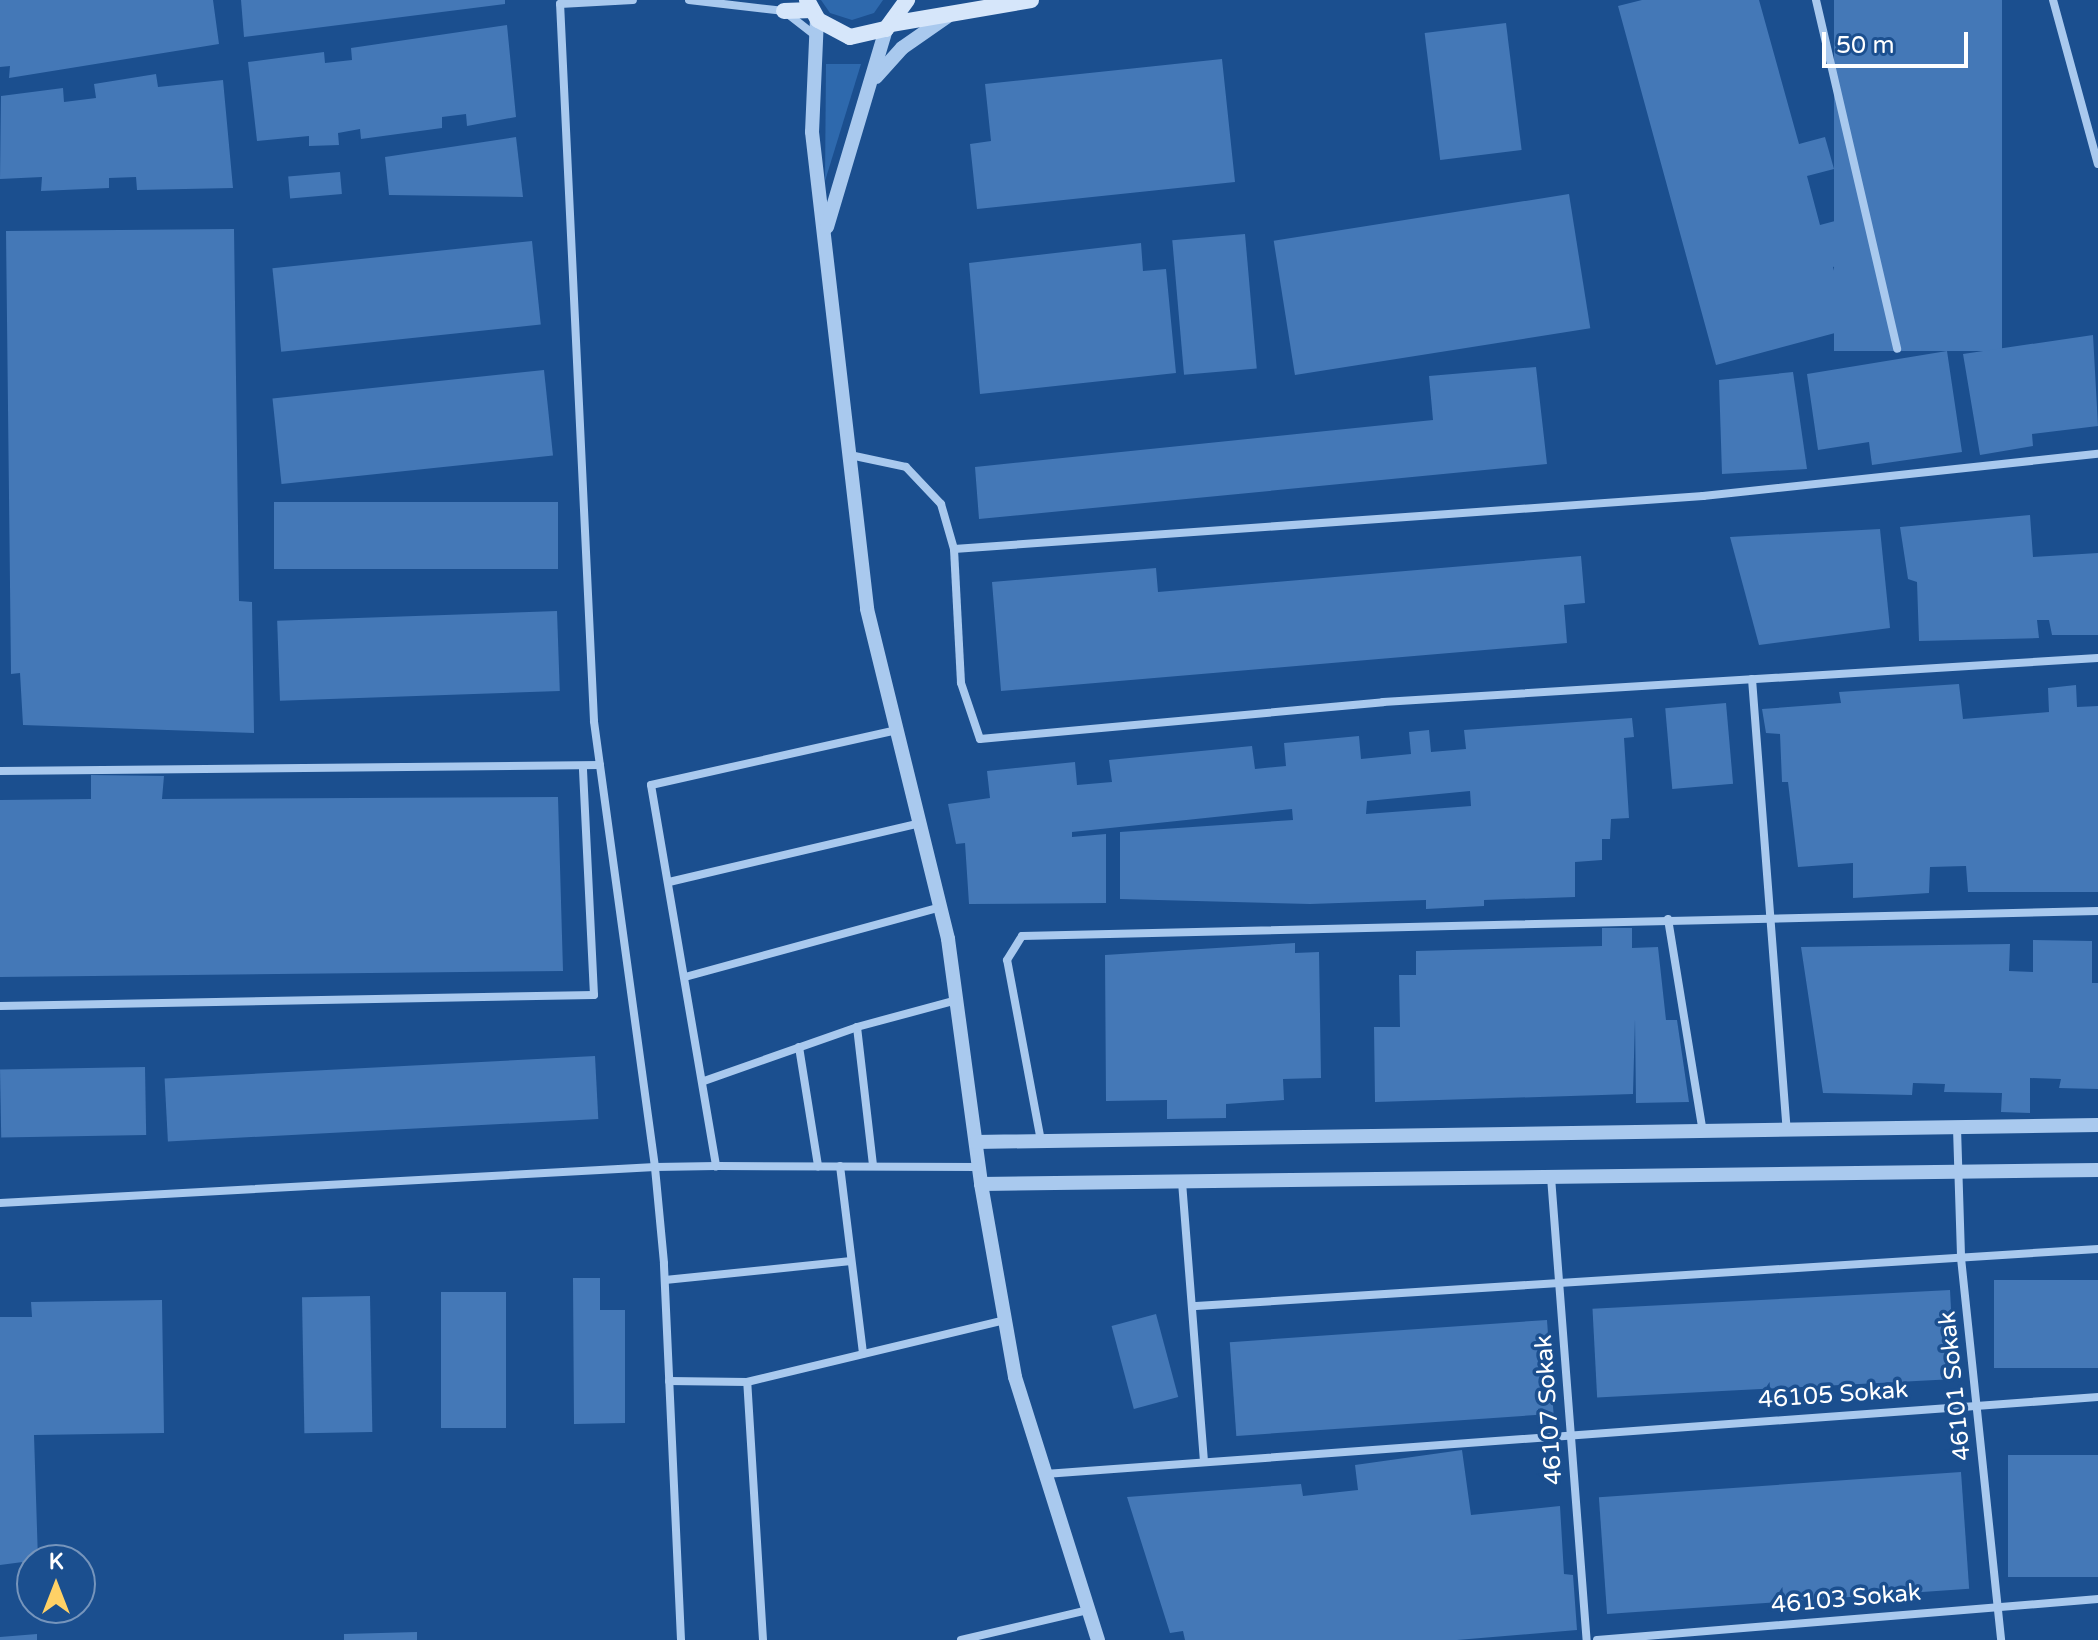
<!DOCTYPE html>
<html>
<head>
<meta charset="utf-8">
<style>
  body { margin:0 }
  #map { position:relative; width:2098px; height:1640px; overflow:hidden; background:#1b4f8f; font-family:"Varela Round",sans-serif }
  div>[style] { position:absolute }
  .green>* { inset:0; background:#2e69ad }
  .building>* { inset:0; background:#4478b7; transform-origin:0 0 }
  .minor>* { height:8px; margin:-4px; padding:0 4px; transform-origin:4px; border-radius:4px; background:#a9c9ee }
  .tertiary>* { height:14px; margin:-7px; padding:0 7px; transform-origin:7px; border-radius:7px; background:#a9c9ee }
  .secondary>* { height:16px; margin:-8px; padding:0 8px; transform-origin:8px; border-radius:8px; background:#d6e6fa }
  span { translate:-50% -50%; white-space:nowrap; text-align:center; line-height:1.15; -webkit-text-stroke:7px #1b4f8f; paint-order:stroke }
  .street-label { font-size:24px; color:#fff }
  .north { position:absolute; left:16px; top:1544px; width:80px; height:80px; box-sizing:border-box; background:#1b4f8f; border:2px solid #7695bc; border-radius:50%; rotate:0deg; font-size:22px; font-weight:700; line-height:32px; text-align:center; color:#fff }
  .north::after { content:''; display:block; margin:auto; width:28px; height:36px; background:#ffd166; clip-path:polygon(50% 0,100% 100%,50% 72%,0 100%) }
  .scale { position:absolute; left:1822px; top:32px; width:146px; height:36px; box-sizing:border-box; border:4px solid #fff; border-top:0; padding-left:10px; font-size:24px; line-height:28px; white-space:nowrap; color:#fff; -webkit-text-stroke:6px #1b4f8f; paint-order:stroke }
</style>
</head>
<body>
<div id="map">
  <div class="green">
    <i style="clip-path:polygon(821px 0,883px 0,874px 13px,852px 20px,830px 13px)"></i>
    <i style="clip-path:polygon(826px 64px,861px 64px,825px 181px)"></i>
  </div>
  <div class="building">
    <i style="clip-path:polygon(0 0,213px 0,219px 44px,9px 78px,10px 66px,0 67px)"></i>
    <i style="clip-path:polygon(241px 0,505px 0,505px 4px,244px 37px)"></i>
    <i style="clip-path:polygon(1642px 0,1759px 0,1799px 144px,1825px 137px,1834px 169px,1807px 176px,1820px 225px,1850px 217px,1861px 259px,1833px 267px,1850px 329px,1716px 365px,1618px 6px)"></i>
    <i style="left:1834px;top:0;width:168px;height:351px"></i>
    <i style="left:1506px;top:23px;width:128px;height:82px;rotate:83deg"></i>
    <i style="clip-path:polygon(507px 25px,516px 117px,467px 126px,466px 114px,442px 117px,442px 128px,361px 139px,360px 129px,338px 133px,339px 145px,309px 146px,309px 136px,257px 141px,248px 62px,324px 52px,325px 63px,352px 60px,351px 48px)"></i>
    <i style="clip-path:polygon(1222px 59px,1235px 182px,977px 209px,970px 144px,991px 141px,985px 84px)"></i>
    <i style="clip-path:polygon(156px 74px,158px 87px,223px 80px,233px 188px,137px 190px,136px 177px,109px 178px,109px 188px,41px 191px,42px 177px,0 179px,1px 96px,63px 88px,64px 102px,96px 98px,94px 84px)"></i>
    <i style="clip-path:polygon(516px 137px,523px 197px,389px 195px,385px 157px)"></i>
    <i style="left:340px;top:172px;width:22px;height:52px;rotate:85deg"></i>
    <i style="left:1569px;top:194px;width:136px;height:299px;rotate:81deg"></i>
    <i style="clip-path:polygon(234px 229px,239px 601px,252px 602px,254px 733px,23px 725px,20px 673px,11px 674px,6px 231px)"></i>
    <i style="left:1245px;top:234px;width:135px;height:73px;rotate:85deg"></i>
    <i style="left:532px;top:241px;width:84px;height:261px;rotate:84deg"></i>
    <i style="clip-path:polygon(1141px 243px,1143px 271px,1166px 269px,1176px 373px,980px 394px,969px 263px)"></i>
    <i style="clip-path:polygon(2093px 335px,2098px 426px,2032px 434px,2033px 446px,1980px 455px,1963px 354px)"></i>
    <i style="clip-path:polygon(1947px 351px,1962px 452px,1872px 465px,1869px 442px,1818px 450px,1807px 374px)"></i>
    <i style="clip-path:polygon(1536px 367px,1547px 464px,979px 519px,975px 467px,1433px 420px,1429px 376px)"></i>
    <i style="left:544px;top:370px;width:86px;height:273px;rotate:84deg"></i>
    <i style="clip-path:polygon(1793px 372px,1807px 469px,1722px 474px,1719px 380px)"></i>
    <i style="left:274px;top:502px;width:284px;height:67px"></i>
    <i style="clip-path:polygon(2030px 515px,2033px 557px,2098px 553px,2098px 635px,2052px 635px,2049px 620px,2037px 620px,2039px 638px,1919px 641px,1917px 582px,1908px 579px,1900px 527px)"></i>
    <i style="clip-path:polygon(1880px 529px,1890px 628px,1759px 645px,1730px 537px)"></i>
    <i style="clip-path:polygon(1581px 556px,1585px 603px,1564px 605px,1567px 643px,1001px 691px,992px 582px,1156px 568px,1158px 592px)"></i>
    <i style="left:557px;top:611px;width:80px;height:280px;rotate:88deg"></i>
    <i style="clip-path:polygon(1959px 684px,1963px 719px,2049px 712px,2048px 688px,2076px 685px,2077px 707px,2098px 706px,2098px 892px,1968px 892px,1966px 866px,1930px 867px,1929px 893px,1853px 898px,1853px 863px,1798px 867px,1788px 782px,1782px 782px,1780px 734px,1766px 733px,1762px 709px,1841px 703px,1839px 692px)"></i>
    <i style="left:1726px;top:703px;width:81px;height:61px;rotate:85deg"></i>
    <i style="clip-path:polygon(evenodd,1632px 718px,1634px 737px,1624px 738px,1629px 818px,1611px 819px,1610px 839px,1602px 839px,1602px 860px,1575px 862px,1575px 897px,1484px 900px,1484px 906px,1426px 909px,1426px 900px,1310px 904px,1120px 899px,1120px 832px,1293px 820px,1292px 809px,1072px 832px,1072px 837px,1106px 834px,1106px 903px,969px 904px,965px 843px,956px 844px,948px 804px,990px 798px,987px 771px,1075px 762px,1077px 785px,1112px 782px,1109px 760px,1252px 746px,1255px 769px,1286px 766px,1284px 743px,1359px 736px,1361px 759px,1411px 754px,1409px 732px,1429px 730px,1431px 752px,1466px 749px,1464px 730px,1632px 718px,1470px 791px,1471px 806px,1366px 814px,1367px 801px,1470px 791px)"></i>
    <i style="clip-path:polygon(91px 775px,164px 776px,162px 799px,558px 797px,563px 971px,0 977px,0 800px,91px 799px)"></i>
    <i style="clip-path:polygon(1602px 928px,1632px 928px,1632px 948px,1658px 947px,1666px 1020px,1677px 1020px,1689px 1102px,1636px 1103px,1635px 1019px,1633px 1094px,1375px 1102px,1374px 1027px,1400px 1027px,1399px 975px,1416px 975px,1416px 951px,1602px 946px)"></i>
    <i style="clip-path:polygon(2033px 940px,2092px 941px,2092px 983px,2098px 983px,2098px 1089px,2059px 1088px,2061px 1079px,2030px 1078px,2030px 1113px,2001px 1112px,2002px 1093px,1944px 1092px,1945px 1084px,1913px 1083px,1912px 1095px,1823px 1093px,1801px 947px,2010px 944px,2009px 971px,2033px 972px)"></i>
    <i style="clip-path:polygon(1295px 943px,1295px 953px,1319px 952px,1321px 1078px,1283px 1079px,1284px 1100px,1226px 1104px,1226px 1118px,1167px 1119px,1167px 1100px,1106px 1101px,1105px 955px)"></i>
    <i style="left:595px;top:1056px;width:63px;height:431px;rotate:87deg"></i>
    <i style="left:145px;top:1067px;width:68px;height:145px;rotate:89deg"></i>
    <i style="clip-path:polygon(573px 1278px,600px 1278px,600px 1310px,625px 1310px,625px 1423px,574px 1424px)"></i>
    <i style="left:2098px;top:1280px;width:88px;height:104px;rotate:90deg"></i>
    <i style="left:1950px;top:1290px;width:89px;height:358px;rotate:87deg"></i>
    <i style="left:441px;top:1292px;width:65px;height:136px"></i>
    <i style="left:370px;top:1296px;width:136px;height:68px;rotate:89deg"></i>
    <i style="clip-path:polygon(162px 1300px,164px 1433px,34px 1435px,38px 1560px,0 1565px,0 1317px,32px 1317px,31px 1302px)"></i>
    <i style="left:1156px;top:1314px;width:86px;height:46px;rotate:75deg"></i>
    <i style="left:1547px;top:1320px;width:94px;height:318px;rotate:86deg"></i>
    <i style="clip-path:polygon(1462px 1450px,1471px 1515px,1560px 1506px,1564px 1574px,1573px 1575px,1577px 1630px,1457px 1640px,1185px 1640px,1183px 1631px,1170px 1633px,1127px 1497px,1301px 1484px,1303px 1496px,1358px 1490px,1355px 1465px)"></i>
    <i style="left:2098px;top:1455px;width:122px;height:90px;rotate:90deg"></i>
    <i style="left:1961px;top:1472px;width:117px;height:363px;rotate:86deg"></i>
    <i style="clip-path:polygon(417px 1632px,417px 1640px,344px 1640px,344px 1634px)"></i>
    <i style="clip-path:polygon(37px 1634px,37px 1640px,0 1640px,0 1637px)"></i>
  </div>
  <div class="minor">
    <i style="left:689px;top:0;width:96px;rotate:6.6deg"></i>
    <i style="left:784px;top:11px;width:37px;rotate:38deg"></i>
    <i style="left:1816px;top:0;width:358px;rotate:76.9deg"></i>
    <i style="left:2053px;top:0;width:170px;rotate:74.7deg"></i>
    <i style="left:850px;top:455px;width:57px;rotate:12.1deg"></i>
    <i style="left:906px;top:467px;width:51px;rotate:46.6deg"></i>
    <i style="left:941px;top:504px;width:47px;rotate:73.9deg"></i>
    <i style="left:954px;top:549px;width:134px;rotate:87deg"></i>
    <i style="left:961px;top:683px;width:59px;rotate:71.3deg"></i>
    <i style="left:980px;top:739px;width:405px;rotate:-5.2deg"></i>
    <i style="left:1383px;top:702px;width:716px;rotate:-3.52deg"></i>
    <i style="left:954px;top:549px;width:751px;rotate:-4.05deg"></i>
    <i style="left:1703px;top:496px;width:397px;rotate:-6.1deg"></i>
    <i style="left:1752px;top:679px;width:452px;rotate:85.6deg"></i>
    <i style="left:897px;top:730px;width:252px;rotate:167.4deg"></i>
    <i style="left:651px;top:785px;width:387px;rotate:80.3deg"></i>
    <i style="left:716px;top:1166px;width:263px;rotate:0.2deg"></i>
    <i style="left:0;top:771px;width:600px;rotate:-0.57deg"></i>
    <i style="left:669px;top:882px;width:258px;rotate:-13.2deg"></i>
    <i style="left:1668px;top:919px;width:216px;rotate:80.7deg"></i>
    <i style="left:685px;top:977px;width:265px;rotate:-15.3deg"></i>
    <i style="left:0;top:1006px;width:594px;rotate:-1.06deg"></i>
    <i style="left:594px;top:995px;width:226px;rotate:-92.8deg"></i>
    <i style="left:857px;top:1027px;width:140px;rotate:83.4deg"></i>
    <i style="left:799px;top:1047px;width:121px;rotate:80.9deg"></i>
    <i style="left:704px;top:1081px;width:162px;rotate:-19.4deg"></i>
    <i style="left:857px;top:1027px;width:104px;rotate:-15.1deg"></i>
    <i style="left:1957px;top:1128px;width:130px;rotate:88.2deg"></i>
    <i style="left:1961px;top:1258px;width:384px;rotate:84deg"></i>
    <i style="left:1041px;top:1141px;width:184px;rotate:-100.6deg"></i>
    <i style="left:1007px;top:960px;width:28px;rotate:-58deg"></i>
    <i style="left:1022px;top:936px;width:1076px;rotate:-1.33deg"></i>
    <i style="left:840px;top:1166px;width:189px;rotate:83deg"></i>
    <i style="left:1551px;top:1177px;width:464px;rotate:85.6deg"></i>
    <i style="left:1182px;top:1182px;width:278px;rotate:85.5deg"></i>
    <i style="left:0;top:1203px;width:656px;rotate:-3.15deg"></i>
    <i style="left:655px;top:1167px;width:450px;rotate:-97.8deg"></i>
    <i style="left:594px;top:721px;width:718px;rotate:-92.71deg"></i>
    <i style="left:560px;top:4px;width:73px;rotate:-3.1deg"></i>
    <i style="left:665px;top:1280px;width:187px;rotate:-5.8deg"></i>
    <i style="left:1196px;top:1306px;width:904px;rotate:-3.62deg"></i>
    <i style="left:669px;top:1381px;width:78px;rotate:0.7deg"></i>
    <i style="left:1045px;top:1474px;width:1056px;rotate:-4.18deg"></i>
    <i style="left:681px;top:1640px;width:377px;rotate:-92.6deg"></i>
    <i style="left:664px;top:1263px;width:96px;rotate:-95.4deg"></i>
    <i style="left:655px;top:1167px;width:61px;rotate:-0.9deg"></i>
    <i style="left:763px;top:1640px;width:258px;rotate:-93.5deg"></i>
    <i style="left:747px;top:1382px;width:265px;rotate:-13.5deg"></i>
    <i style="left:961px;top:1640px;width:130px;rotate:-13.3deg"></i>
    <i style="left:1597px;top:1640px;width:503px;rotate:-4.68deg"></i>
  </div>
  <div class="tertiary">
    <i style="left:817px;top:18px;width:114px;rotate:92.5deg"></i>
    <i style="left:812px;top:132px;width:480px;rotate:83.4deg"></i>
    <i style="left:867px;top:609px;width:340px;rotate:76.2deg"></i>
    <i style="left:948px;top:939px;width:247px;rotate:82.3deg"></i>
    <i style="left:981px;top:1184px;width:196px;rotate:80deg"></i>
    <i style="left:1015px;top:1377px;width:276px;rotate:72.5deg"></i>
    <i style="left:876px;top:77px;width:39px;rotate:-48deg"></i>
    <i style="left:902px;top:48px;width:56px;rotate:-34.8deg"></i>
    <i style="left:827px;top:227px;width:207px;rotate:-73.4deg"></i>
    <i style="left:976px;top:1142px;width:1122px;rotate:-0.87deg"></i>
    <i style="left:981px;top:1184px;width:1117px;rotate:-0.72deg"></i>
  </div>
  <div class="secondary">
    <i style="left:807px;top:0;width:23px;rotate:61deg"></i>
    <i style="left:818px;top:20px;width:36px;rotate:28deg"></i>
    <i style="left:850px;top:37px;width:37px;rotate:-13deg"></i>
    <i style="left:886px;top:29px;width:36px;rotate:-54deg"></i>
    <i style="left:784px;top:11px;width:28px;rotate:-2deg"></i>
    <i style="left:891px;top:24px;width:142px;rotate:-9.7deg"></i>
  </div>
  <div class="street-label">
    <span style="left:1955px;top:1386px;rotate:-96deg">46101 Sokak</span>
    <span style="left:1833px;top:1395px;rotate:-4deg">46105 Sokak</span>
    <span style="left:1549px;top:1410px;rotate:-94deg">46107 Sokak</span>
    <span style="left:1846px;top:1599px;rotate:-5deg">46103 Sokak</span>
  </div>
  <div class="north">K</div>
  <div class="scale">50 m</div>
</div>
</body>
</html>
